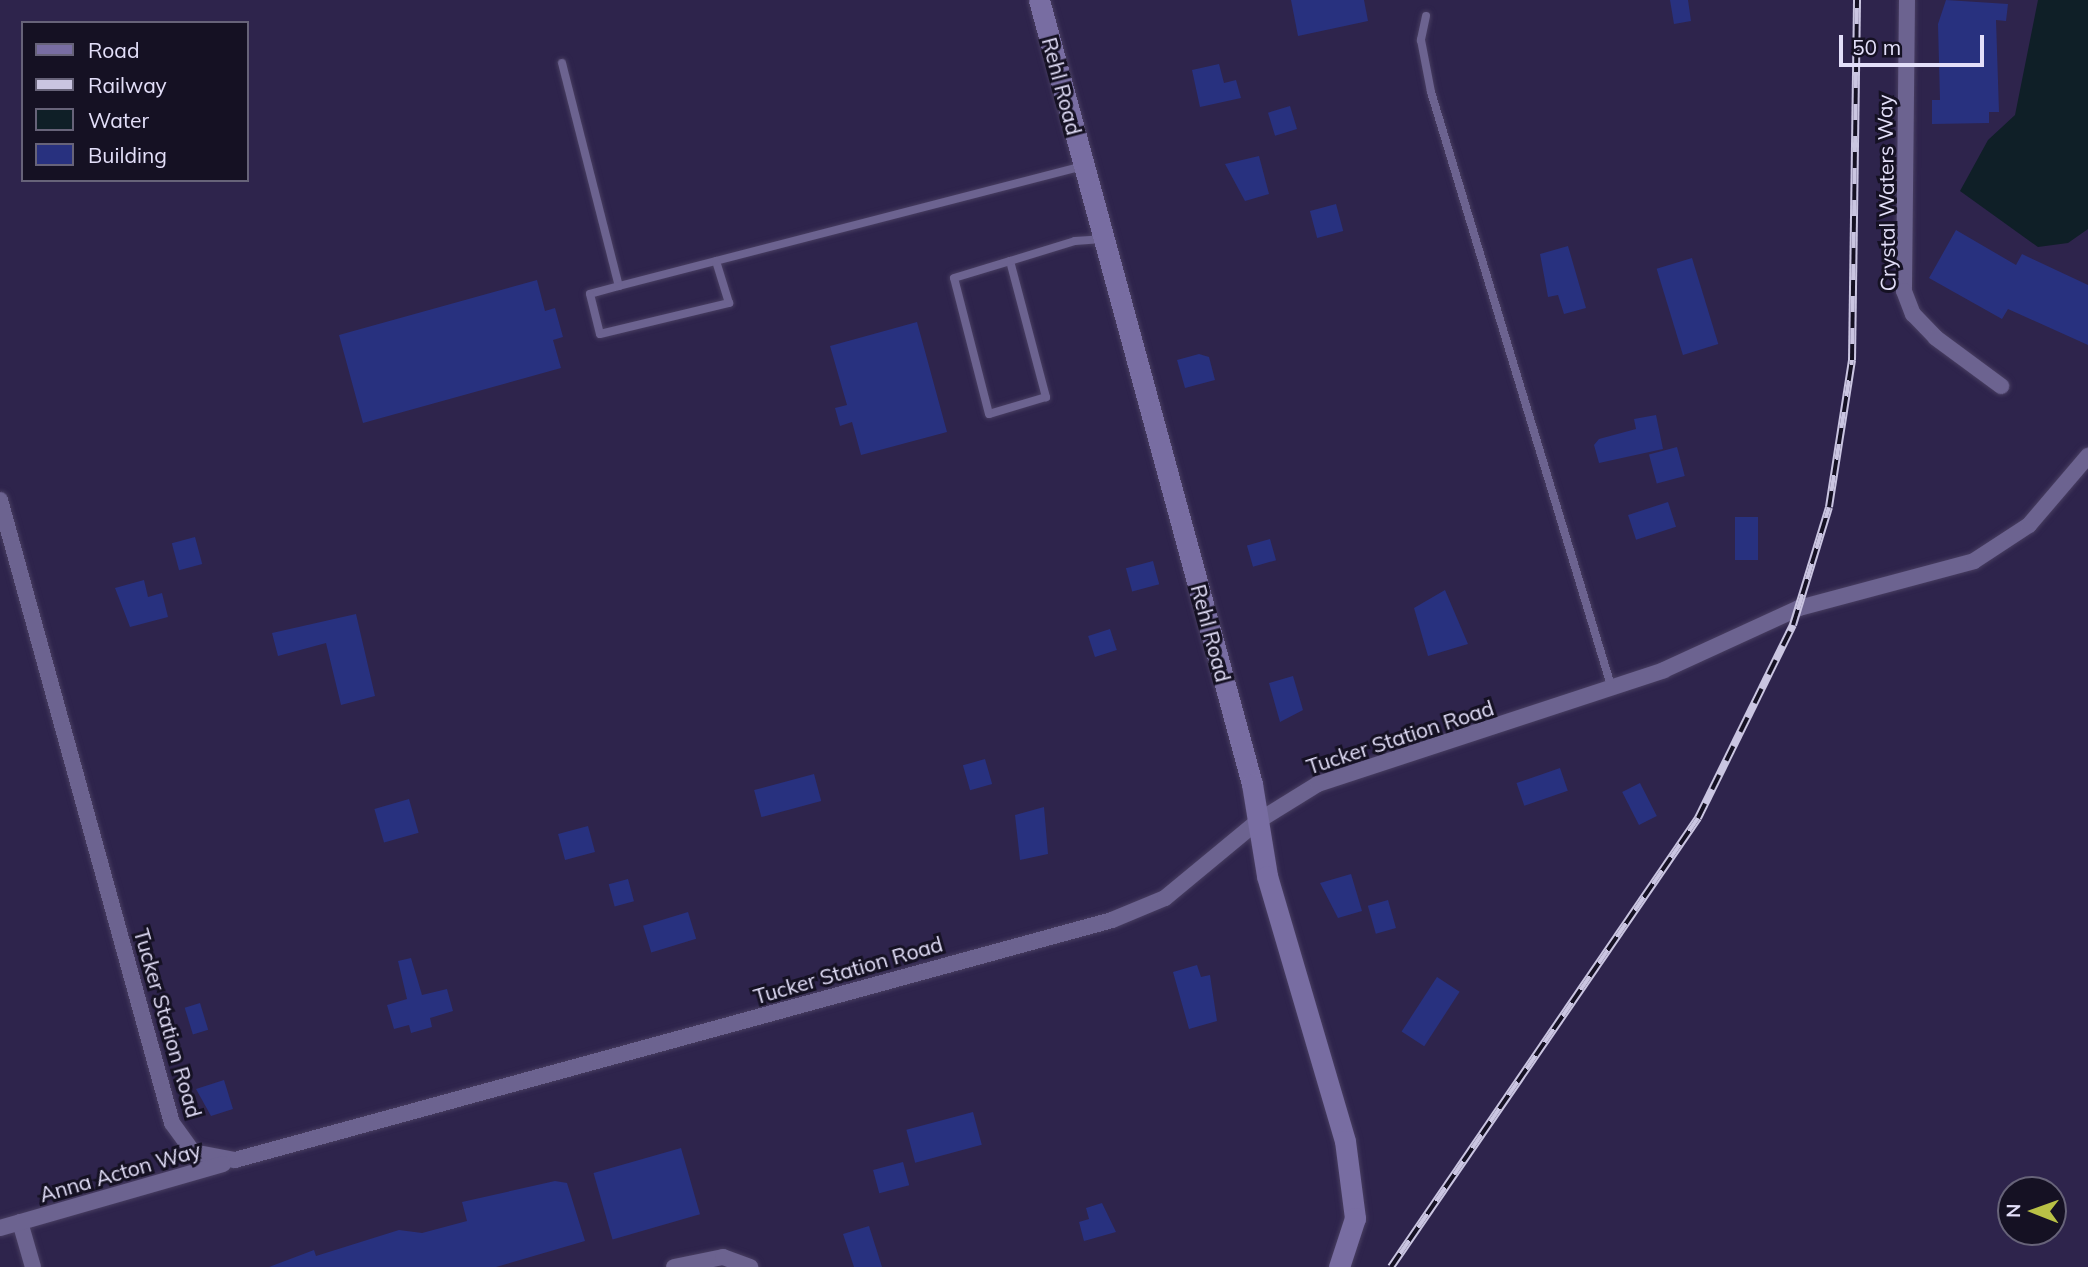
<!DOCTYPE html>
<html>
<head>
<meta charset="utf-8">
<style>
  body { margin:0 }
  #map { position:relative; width:2088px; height:1267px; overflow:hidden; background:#2e244c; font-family:Mulish,sans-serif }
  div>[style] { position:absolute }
  .water>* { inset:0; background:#0f1f27 }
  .building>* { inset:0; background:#28317f; transform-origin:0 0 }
  .roads { filter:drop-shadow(0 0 2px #483e61) drop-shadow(0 0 2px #483e61) }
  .lane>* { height:8px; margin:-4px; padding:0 4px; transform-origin:4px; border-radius:4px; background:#6c6390 }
  .street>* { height:16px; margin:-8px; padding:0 8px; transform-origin:8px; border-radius:8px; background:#6c6390 }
  .secondary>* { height:21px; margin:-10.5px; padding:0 10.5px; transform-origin:10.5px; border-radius:10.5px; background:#786da2 }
  .rail>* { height:8px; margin-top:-4px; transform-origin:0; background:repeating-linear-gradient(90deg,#151123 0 16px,#cac5e1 0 32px); box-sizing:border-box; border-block:2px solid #cac5e1 }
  span { translate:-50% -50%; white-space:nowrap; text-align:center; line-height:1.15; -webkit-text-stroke:6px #151123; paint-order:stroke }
  .street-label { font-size:21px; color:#e3dff9 }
  .legend { position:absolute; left:21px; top:21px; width:228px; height:161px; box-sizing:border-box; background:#151123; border:2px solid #676379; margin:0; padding:9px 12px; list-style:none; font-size:21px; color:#e3dff9 }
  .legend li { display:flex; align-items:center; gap:14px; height:35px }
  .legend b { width:35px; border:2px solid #676379 }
  .north { position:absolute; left:1997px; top:1176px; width:70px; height:70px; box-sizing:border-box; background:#151123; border:2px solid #676379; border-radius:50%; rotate:271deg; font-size:19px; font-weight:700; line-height:28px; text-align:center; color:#e3dff9 }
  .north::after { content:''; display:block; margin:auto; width:24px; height:32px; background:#b9c146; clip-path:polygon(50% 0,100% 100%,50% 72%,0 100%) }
  .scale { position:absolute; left:1839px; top:35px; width:145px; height:32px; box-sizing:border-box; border:4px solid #e3dff9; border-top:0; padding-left:9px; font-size:21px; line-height:24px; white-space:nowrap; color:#e3dff9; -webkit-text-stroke:5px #151123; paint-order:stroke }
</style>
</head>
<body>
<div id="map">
  <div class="water">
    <i style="clip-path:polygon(2038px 0,2088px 0,2088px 229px,2068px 243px,2038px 247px,1960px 191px,1988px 140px,2015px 115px)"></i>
  </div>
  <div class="building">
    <i style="clip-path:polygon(1291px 0,1364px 0,1368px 21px,1298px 36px)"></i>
    <i style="clip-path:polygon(1670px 0,1688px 0,1691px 21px,1674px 24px)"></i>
    <i style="clip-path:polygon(1946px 0,2008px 4px,2006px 21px,1996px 20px,1999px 112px,1989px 112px,1989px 123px,1932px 124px,1932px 100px,1940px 100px,1938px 24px)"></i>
    <i style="clip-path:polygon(1219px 64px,1224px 83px,1236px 80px,1241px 98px,1200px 107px,1192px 70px)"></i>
    <i style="left:1290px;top:106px;width:24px;height:23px;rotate:73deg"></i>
    <i style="clip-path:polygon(1259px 156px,1269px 194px,1245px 201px,1225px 164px)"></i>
    <i style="left:1336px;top:204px;width:28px;height:27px;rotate:75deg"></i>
    <i style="clip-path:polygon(1956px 230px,2016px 265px,2022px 254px,2088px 285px,2088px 345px,2008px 309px,2002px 319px,1929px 278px)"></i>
    <i style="clip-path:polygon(1568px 246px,1586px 308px,1564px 314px,1558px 295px,1548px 297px,1540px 254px)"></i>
    <i style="left:1692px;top:258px;width:90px;height:37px;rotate:73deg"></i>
    <i style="clip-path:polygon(537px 280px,545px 311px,555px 308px,563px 337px,553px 340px,561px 368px,363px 423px,339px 335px)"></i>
    <i style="clip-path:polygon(917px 322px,947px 432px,861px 455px,852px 422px,840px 426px,835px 408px,847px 405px,830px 346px)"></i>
    <i style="clip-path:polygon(1199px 354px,1209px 357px,1215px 380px,1185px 388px,1177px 360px)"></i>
    <i style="clip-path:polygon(1656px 415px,1663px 449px,1599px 463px,1594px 445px,1599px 439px,1636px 429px,1634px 419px)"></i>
    <i style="left:1677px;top:447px;width:30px;height:29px;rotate:75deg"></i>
    <i style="left:1668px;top:502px;width:26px;height:42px;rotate:72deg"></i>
    <i style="left:1735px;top:517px;width:23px;height:43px"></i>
    <i style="left:195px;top:537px;width:28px;height:24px;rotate:75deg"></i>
    <i style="left:1270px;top:539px;width:22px;height:24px;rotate:74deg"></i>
    <i style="left:1153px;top:561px;width:24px;height:28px;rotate:75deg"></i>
    <i style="clip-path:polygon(144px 580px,148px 597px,162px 593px,168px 617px,130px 627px,115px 588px)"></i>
    <i style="clip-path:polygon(1445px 590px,1468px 644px,1428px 656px,1414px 608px)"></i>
    <i style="clip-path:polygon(356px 614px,375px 696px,341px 705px,326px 643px,278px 656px,272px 633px)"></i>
    <i style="left:1110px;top:629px;width:22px;height:23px;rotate:72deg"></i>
    <i style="clip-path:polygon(1293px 676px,1303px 710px,1280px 722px,1269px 683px)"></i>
    <i style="left:985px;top:759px;width:26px;height:23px;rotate:74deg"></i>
    <i style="left:1560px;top:768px;width:24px;height:46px;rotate:71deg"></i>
    <i style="left:814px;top:774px;width:28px;height:62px;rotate:75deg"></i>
    <i style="left:1640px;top:783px;width:37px;height:20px;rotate:63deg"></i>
    <i style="left:409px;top:799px;width:35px;height:36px;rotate:74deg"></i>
    <i style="clip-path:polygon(1044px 807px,1048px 854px,1020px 860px,1015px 815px)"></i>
    <i style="left:588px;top:826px;width:27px;height:31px;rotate:75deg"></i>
    <i style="clip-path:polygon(1351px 874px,1362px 911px,1338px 918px,1320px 883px)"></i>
    <i style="left:628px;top:879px;width:23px;height:20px;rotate:75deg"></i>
    <i style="left:1388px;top:900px;width:29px;height:21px;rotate:74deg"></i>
    <i style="left:688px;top:912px;width:28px;height:47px;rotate:73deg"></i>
    <i style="clip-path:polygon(411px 958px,422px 995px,447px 989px,453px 1011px,430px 1018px,432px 1027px,411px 1033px,409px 1025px,394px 1029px,387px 1005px,407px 999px,398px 961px)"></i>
    <i style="clip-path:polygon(1197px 965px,1201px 977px,1210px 975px,1217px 1021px,1189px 1029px,1173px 972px)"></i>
    <i style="left:1437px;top:977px;width:27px;height:65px;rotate:33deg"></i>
    <i style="left:200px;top:1003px;width:28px;height:16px;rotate:73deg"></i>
    <i style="clip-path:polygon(224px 1080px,233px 1109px,211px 1116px,196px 1089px)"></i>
    <i style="left:973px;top:1112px;width:34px;height:69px;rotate:75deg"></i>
    <i style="left:681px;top:1148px;width:69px;height:91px;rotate:74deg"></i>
    <i style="left:903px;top:1162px;width:24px;height:31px;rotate:75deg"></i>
    <i style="clip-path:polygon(555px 1181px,567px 1183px,585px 1241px,496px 1267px,269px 1267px,314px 1250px,316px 1256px,399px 1230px,422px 1233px,467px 1221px,462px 1202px)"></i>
    <i style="clip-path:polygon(1102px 1203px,1116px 1232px,1084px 1241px,1079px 1222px,1089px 1219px,1086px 1208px)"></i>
    <i style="clip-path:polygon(869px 1226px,882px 1267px,854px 1267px,843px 1234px)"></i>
  </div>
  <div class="roads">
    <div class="lane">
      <i style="left:1426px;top:16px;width:25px;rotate:102deg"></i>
      <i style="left:1421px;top:40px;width:53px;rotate:79.1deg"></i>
      <i style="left:1431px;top:92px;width:624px;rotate:73.13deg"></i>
      <i style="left:562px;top:63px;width:230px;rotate:75.7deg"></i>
      <i style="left:619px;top:286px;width:478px;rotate:-14.5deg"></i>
      <i style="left:1010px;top:261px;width:141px;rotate:75.2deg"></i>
      <i style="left:1046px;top:397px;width:59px;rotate:163.4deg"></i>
      <i style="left:989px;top:414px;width:140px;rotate:-104.4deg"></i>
      <i style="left:954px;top:278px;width:59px;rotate:-16.9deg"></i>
      <i style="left:1010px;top:261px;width:68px;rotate:-17.1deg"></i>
      <i style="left:1075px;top:241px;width:27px;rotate:-4deg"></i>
      <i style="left:619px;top:286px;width:30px;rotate:165deg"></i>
      <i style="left:590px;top:294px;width:41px;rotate:76deg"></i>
      <i style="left:600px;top:334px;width:133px;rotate:-13.5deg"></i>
      <i style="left:729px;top:303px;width:44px;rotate:-107.2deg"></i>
    </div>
    <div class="street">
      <i style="left:1907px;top:0;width:291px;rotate:90.6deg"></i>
      <i style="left:1904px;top:291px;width:25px;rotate:69deg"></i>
      <i style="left:1913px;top:314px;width:33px;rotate:46deg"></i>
      <i style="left:1936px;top:338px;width:81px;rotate:36.4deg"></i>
      <i style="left:0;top:500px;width:646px;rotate:74.57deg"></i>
      <i style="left:172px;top:1123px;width:36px;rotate:54deg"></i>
      <i style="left:193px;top:1152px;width:43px;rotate:10.8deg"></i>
      <i style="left:235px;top:1160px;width:909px;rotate:-15.3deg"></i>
      <i style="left:1112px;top:920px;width:57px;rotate:-22.5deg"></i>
      <i style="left:1165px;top:898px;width:121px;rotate:-39.6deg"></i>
      <i style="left:1258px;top:821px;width:70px;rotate:-31.7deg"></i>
      <i style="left:1318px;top:784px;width:364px;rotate:-18.2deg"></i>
      <i style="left:1664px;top:670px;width:149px;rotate:-24.7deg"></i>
      <i style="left:1799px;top:608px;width:181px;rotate:-15deg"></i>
      <i style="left:1974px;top:561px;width:66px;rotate:-33.2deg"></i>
      <i style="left:2029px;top:525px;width:91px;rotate:-49.5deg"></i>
      <i style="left:20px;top:1222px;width:47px;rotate:73.9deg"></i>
      <i style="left:0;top:1228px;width:232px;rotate:-16deg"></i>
      <i style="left:674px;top:1267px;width:50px;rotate:-11.5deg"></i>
      <i style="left:723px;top:1257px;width:29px;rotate:20deg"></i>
    </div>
    <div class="secondary">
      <i style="left:1039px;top:0;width:812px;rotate:74.8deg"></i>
      <i style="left:1252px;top:784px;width:93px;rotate:80.7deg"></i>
      <i style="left:1267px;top:876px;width:276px;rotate:73.6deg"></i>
      <i style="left:1345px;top:1141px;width:78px;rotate:82.6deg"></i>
      <i style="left:1355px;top:1218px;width:52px;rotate:108.1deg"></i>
    </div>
  </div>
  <div class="rail">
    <i style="left:1391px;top:1267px;width:544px;rotate:-55.64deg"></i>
    <i style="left:1698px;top:818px;width:215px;rotate:-63.8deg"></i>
    <i style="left:1793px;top:625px;width:123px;rotate:-73deg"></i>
    <i style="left:1829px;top:507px;width:149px;rotate:-81.1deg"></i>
    <i style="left:1852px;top:360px;width:360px;rotate:-89.2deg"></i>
  </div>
  <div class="street-label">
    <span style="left:1062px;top:86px;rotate:75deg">Rehl Road</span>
    <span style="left:1886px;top:193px;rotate:-91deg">Crystal Waters Way</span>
    <span style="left:1211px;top:633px;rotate:75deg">Rehl Road</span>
    <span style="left:1400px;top:737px;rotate:-18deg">Tucker Station Road</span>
    <span style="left:848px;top:970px;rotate:-16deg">Tucker Station Road</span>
    <span style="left:168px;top:1023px;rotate:74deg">Tucker Station Road</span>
    <span style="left:120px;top:1172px;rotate:-16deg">Anna Acton Way</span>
  </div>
  <ul class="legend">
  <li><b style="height:9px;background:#786da2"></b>Road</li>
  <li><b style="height:9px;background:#cac5e1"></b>Railway</li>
  <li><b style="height:19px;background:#0f1f27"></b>Water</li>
  <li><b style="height:19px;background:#28317f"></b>Building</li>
  </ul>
  <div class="north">N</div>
  <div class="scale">50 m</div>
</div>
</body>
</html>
